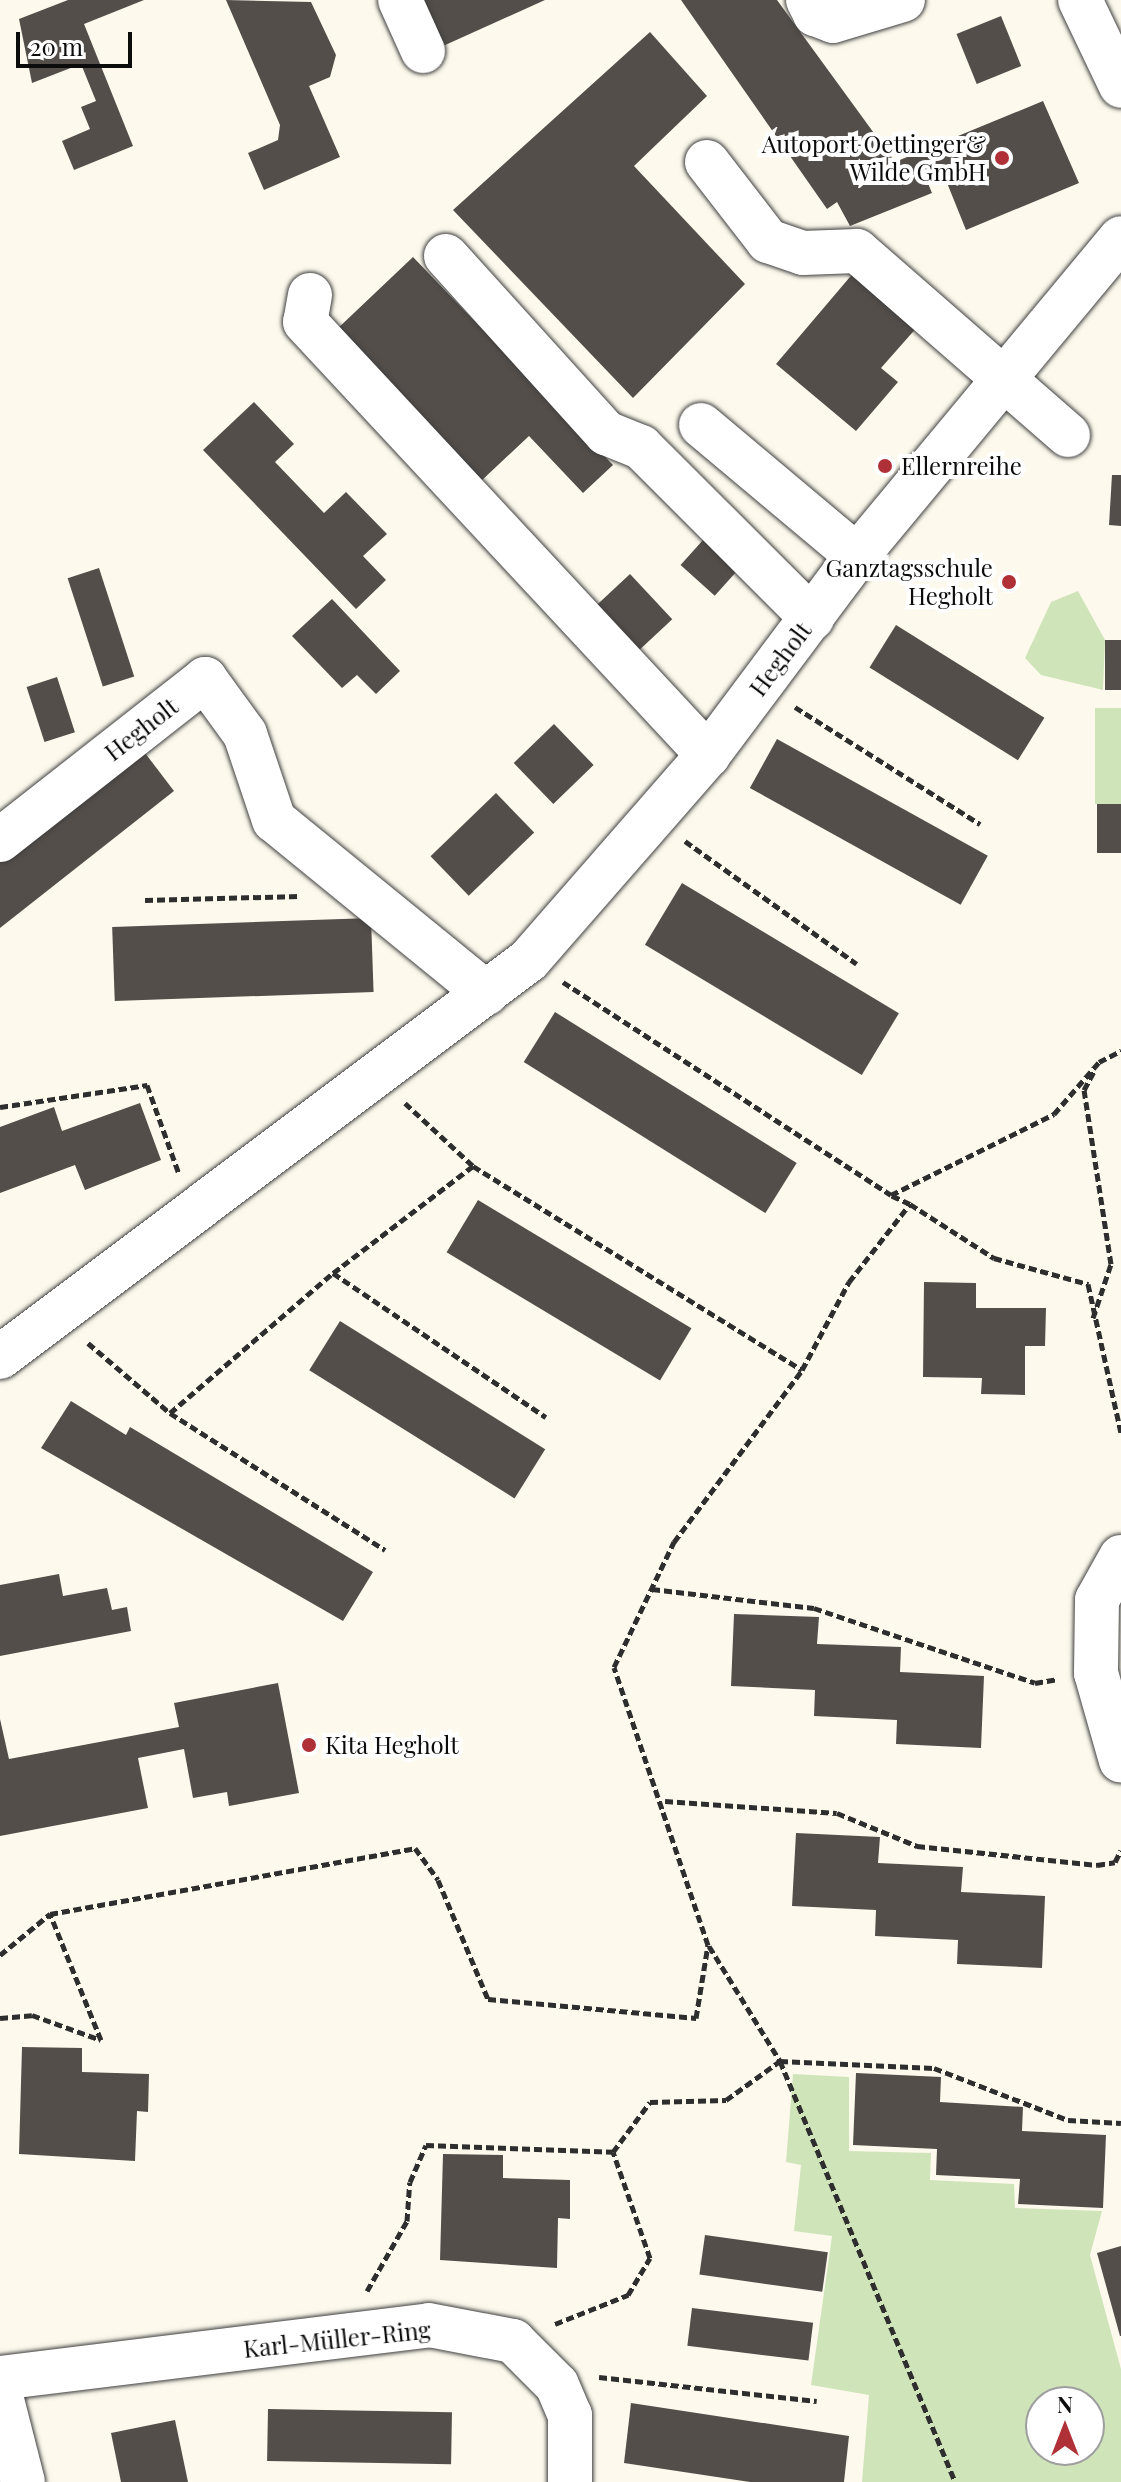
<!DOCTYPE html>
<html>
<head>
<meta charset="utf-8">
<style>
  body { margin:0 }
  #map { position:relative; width:1121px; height:2482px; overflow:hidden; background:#fdfaed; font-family:"Playfair Display",serif }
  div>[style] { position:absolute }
  .green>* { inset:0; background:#d0e4ba; transform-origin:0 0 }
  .building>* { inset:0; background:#544e4a; transform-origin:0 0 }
  .path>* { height:5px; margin-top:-2.5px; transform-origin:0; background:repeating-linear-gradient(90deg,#2e2e2e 0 8px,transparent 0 12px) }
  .roads { filter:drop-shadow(0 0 2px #3f3f3f) drop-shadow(0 0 2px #3f3f3f) }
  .minor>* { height:44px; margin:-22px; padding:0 22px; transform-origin:22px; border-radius:22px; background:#fff }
  .dots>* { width:22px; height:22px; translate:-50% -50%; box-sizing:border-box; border:4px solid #fff; border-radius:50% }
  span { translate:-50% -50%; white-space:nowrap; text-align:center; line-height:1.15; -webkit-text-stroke:8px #fff; paint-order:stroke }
  .poi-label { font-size:24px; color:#0c0c0c }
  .right { translate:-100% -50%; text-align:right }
  .left { translate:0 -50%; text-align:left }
  .street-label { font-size:24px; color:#0c0c0c }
  .north { position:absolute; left:1025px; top:2386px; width:80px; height:80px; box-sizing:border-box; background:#fff; border:2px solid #9e9e9e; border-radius:50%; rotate:0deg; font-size:22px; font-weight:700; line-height:32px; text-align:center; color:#0c0c0c }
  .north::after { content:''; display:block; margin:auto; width:28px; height:36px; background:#af3137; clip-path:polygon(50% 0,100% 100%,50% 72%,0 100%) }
  .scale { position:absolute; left:16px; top:32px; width:116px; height:36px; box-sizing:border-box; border:4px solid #0c0c0c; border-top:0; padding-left:10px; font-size:24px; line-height:28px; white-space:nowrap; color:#0c0c0c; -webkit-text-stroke:6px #fff; paint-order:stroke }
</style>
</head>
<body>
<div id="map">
  <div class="green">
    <i style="clip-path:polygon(1078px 591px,1105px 640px,1103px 690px,1041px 675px,1025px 658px,1051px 602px)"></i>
    <i style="left:1121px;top:708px;width:96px;height:26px;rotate:90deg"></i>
    <i style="clip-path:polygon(evenodd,793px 2074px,849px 2077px,849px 2151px,931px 2153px,930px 2180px,1014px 2184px,1015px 2208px,1102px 2211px,1090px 2255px,1121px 2369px,1121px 2482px,862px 2482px,869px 2395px,811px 2385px,832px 2236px,794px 2231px,801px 2165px,786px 2162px,793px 2074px,1041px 2402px,1089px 2402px,1089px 2450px,1041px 2450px,1041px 2402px)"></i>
  </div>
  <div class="building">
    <i style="clip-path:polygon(68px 0,144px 0,84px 24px,133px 146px,74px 170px,62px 141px,90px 129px,81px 107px,96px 101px,81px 64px,32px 83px,19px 19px)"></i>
    <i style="clip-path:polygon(226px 0,311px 2px,336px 55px,330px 77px,309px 86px,340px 157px,264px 190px,248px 153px,278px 140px,280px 125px)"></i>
    <i style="clip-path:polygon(422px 0,545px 0,443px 46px)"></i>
    <i style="clip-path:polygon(681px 0,777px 0,895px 162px,1043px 101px,1079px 183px,966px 230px,941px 168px,925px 176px,932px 193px,850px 226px,837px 202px,827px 209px)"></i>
    <i style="left:1001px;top:16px;width:54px;height:48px;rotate:68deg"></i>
    <i style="clip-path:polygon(650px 32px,707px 96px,634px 166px,745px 284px,633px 398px,453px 210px)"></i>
    <i style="clip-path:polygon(413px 257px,613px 465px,583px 493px,529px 436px,480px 482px,335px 331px)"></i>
    <i style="clip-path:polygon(855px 271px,919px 325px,881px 368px,898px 382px,856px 431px,776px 364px)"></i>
    <i style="clip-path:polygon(254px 402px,294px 444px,275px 462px,324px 513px,346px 492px,387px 534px,363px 556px,386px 580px,356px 609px,203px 450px)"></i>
    <i style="clip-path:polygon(1112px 475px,1121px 475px,1121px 526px,1109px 525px)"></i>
    <i style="left:712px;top:530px;width:46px;height:47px;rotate:42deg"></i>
    <i style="left:99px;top:568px;width:114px;height:33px;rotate:72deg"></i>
    <i style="left:630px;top:574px;width:62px;height:59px;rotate:47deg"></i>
    <i style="clip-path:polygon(332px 599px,400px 671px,376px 694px,357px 675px,342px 688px,292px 636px)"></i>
    <i style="left:896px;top:625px;width:175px;height:50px;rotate:32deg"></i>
    <i style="left:1105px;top:640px;width:16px;height:50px"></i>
    <i style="left:57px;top:677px;width:58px;height:32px;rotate:72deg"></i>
    <i style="left:554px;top:724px;width:57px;height:56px;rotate:46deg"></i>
    <i style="left:777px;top:739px;width:241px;height:56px;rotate:29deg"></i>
    <i style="clip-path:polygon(142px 749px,174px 791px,0 928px,0 860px)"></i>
    <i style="left:496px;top:793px;width:55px;height:91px;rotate:46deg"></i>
    <i style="left:1097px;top:804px;width:24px;height:49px"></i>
    <i style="left:682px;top:883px;width:253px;height:72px;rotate:31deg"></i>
    <i style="left:371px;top:918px;width:74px;height:259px;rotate:88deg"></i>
    <i style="left:555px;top:1012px;width:285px;height:59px;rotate:32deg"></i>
    <i style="clip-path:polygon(140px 1103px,161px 1160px,85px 1190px,75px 1165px,0 1193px,0 1127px,54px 1107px,62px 1131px)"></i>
    <i style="left:478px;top:1200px;width:249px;height:61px;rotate:31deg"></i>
    <i style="clip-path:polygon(924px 1282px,976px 1283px,976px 1308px,1046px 1308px,1045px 1346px,1025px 1346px,1025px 1395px,981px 1394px,982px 1378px,923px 1377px)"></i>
    <i style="left:340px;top:1321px;width:242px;height:58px;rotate:32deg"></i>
    <i style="clip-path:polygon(71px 1401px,126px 1435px,130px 1427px,373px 1572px,343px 1621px,41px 1448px)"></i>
    <i style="clip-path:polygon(59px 1574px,63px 1596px,107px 1588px,112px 1610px,127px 1607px,131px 1631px,0 1656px,0 1585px)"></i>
    <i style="clip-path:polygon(734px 1614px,819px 1617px,817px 1644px,901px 1647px,900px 1672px,984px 1676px,981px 1748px,896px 1744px,897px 1720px,814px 1716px,815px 1690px,731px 1686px)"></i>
    <i style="clip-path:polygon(278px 1683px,299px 1793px,229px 1806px,227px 1792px,193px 1798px,184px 1749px,138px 1758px,148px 1808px,0 1836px,0 1719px,9px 1759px,179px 1727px,174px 1703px)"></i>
    <i style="clip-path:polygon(796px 1833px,880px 1837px,878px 1863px,963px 1867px,961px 1892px,1045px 1896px,1042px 1968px,957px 1964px,958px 1940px,875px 1936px,876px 1910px,792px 1906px)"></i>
    <i style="clip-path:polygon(22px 2047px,82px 2048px,82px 2072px,149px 2074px,148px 2112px,137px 2111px,135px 2161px,19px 2154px)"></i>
    <i style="clip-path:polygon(856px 2073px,941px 2077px,940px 2102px,1023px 2107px,1022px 2131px,1106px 2135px,1103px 2208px,1018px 2204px,1020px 2179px,936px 2175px,937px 2149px,853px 2145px)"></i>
    <i style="clip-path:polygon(443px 2154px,503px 2155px,503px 2178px,570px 2180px,570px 2219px,558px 2218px,557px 2268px,440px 2260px)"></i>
    <i style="left:705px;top:2235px;width:124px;height:40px;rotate:8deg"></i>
    <i style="clip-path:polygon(1121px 2246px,1121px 2336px,1120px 2336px,1097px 2253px)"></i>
    <i style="left:692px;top:2308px;width:122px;height:38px;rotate:7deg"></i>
    <i style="clip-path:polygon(631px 2403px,849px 2436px,844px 2482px,750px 2482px,624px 2463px)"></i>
    <i style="left:268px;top:2409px;width:184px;height:52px;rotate:1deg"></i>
    <i style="clip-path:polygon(175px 2420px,188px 2482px,121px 2482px,111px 2433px)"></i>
  </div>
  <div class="path">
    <i style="left:795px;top:707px;width:219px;rotate:32.3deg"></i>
    <i style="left:685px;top:841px;width:211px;rotate:35.6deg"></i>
    <i style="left:145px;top:900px;width:155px;rotate:-1.5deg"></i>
    <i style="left:563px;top:982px;width:391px;rotate:33deg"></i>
    <i style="left:891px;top:1195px;width:182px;rotate:-26.4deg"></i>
    <i style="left:1054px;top:1114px;width:69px;rotate:-49.1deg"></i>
    <i style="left:1099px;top:1062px;width:25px;rotate:-27deg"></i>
    <i style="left:405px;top:1103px;width:93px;rotate:42.8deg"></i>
    <i style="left:473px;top:1166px;width:387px;rotate:31.8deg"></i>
    <i style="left:802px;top:1370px;width:100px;rotate:-61.9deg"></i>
    <i style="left:849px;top:1282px;width:99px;rotate:-52deg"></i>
    <i style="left:910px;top:1204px;width:21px;rotate:-155deg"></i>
    <i style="left:0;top:1107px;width:149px;rotate:-8.5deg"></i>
    <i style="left:147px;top:1085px;width:95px;rotate:70.2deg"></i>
    <i style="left:473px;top:1166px;width:176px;rotate:142.6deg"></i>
    <i style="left:333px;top:1273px;width:257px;rotate:34.1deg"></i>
    <i style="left:910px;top:1204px;width:100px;rotate:32.7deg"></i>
    <i style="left:994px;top:1258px;width:98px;rotate:15.5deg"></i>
    <i style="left:1088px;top:1284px;width:153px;rotate:77.5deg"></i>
    <i style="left:1093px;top:1318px;width:57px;rotate:-71.6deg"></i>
    <i style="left:1111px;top:1264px;width:176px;rotate:-98.8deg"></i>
    <i style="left:1084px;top:1090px;width:21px;rotate:-62deg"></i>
    <i style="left:88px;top:1343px;width:108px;rotate:40.5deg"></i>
    <i style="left:170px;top:1413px;width:255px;rotate:32.5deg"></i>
    <i style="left:170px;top:1413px;width:215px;rotate:-40.7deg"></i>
    <i style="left:652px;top:1589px;width:163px;rotate:6.7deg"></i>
    <i style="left:814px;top:1608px;width:233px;rotate:18.7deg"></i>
    <i style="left:1035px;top:1683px;width:22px;rotate:-10deg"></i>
    <i style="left:665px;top:1801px;width:172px;rotate:4deg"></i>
    <i style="left:837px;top:1813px;width:87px;rotate:22.4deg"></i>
    <i style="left:917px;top:1846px;width:181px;rotate:6deg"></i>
    <i style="left:1097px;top:1865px;width:18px;rotate:-9deg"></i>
    <i style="left:1115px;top:1862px;width:13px;rotate:-63deg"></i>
    <i style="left:709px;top:1946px;width:135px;rotate:58.3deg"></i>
    <i style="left:780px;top:2061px;width:456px;rotate:67.4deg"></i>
    <i style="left:0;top:1955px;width:65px;rotate:-39.4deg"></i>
    <i style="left:50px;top:1914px;width:371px;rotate:-10.2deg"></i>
    <i style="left:415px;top:1848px;width:39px;rotate:54deg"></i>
    <i style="left:438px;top:1880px;width:129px;rotate:67.2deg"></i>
    <i style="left:488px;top:1999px;width:209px;rotate:5.2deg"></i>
    <i style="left:696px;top:2018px;width:74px;rotate:-80.7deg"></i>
    <i style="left:708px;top:1945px;width:293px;rotate:-108.7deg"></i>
    <i style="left:614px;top:1667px;width:139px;rotate:-64.4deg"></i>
    <i style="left:674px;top:1542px;width:214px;rotate:-53.3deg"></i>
    <i style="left:0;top:2018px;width:32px;rotate:-5deg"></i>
    <i style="left:32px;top:2015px;width:73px;rotate:19.9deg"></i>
    <i style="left:101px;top:2040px;width:136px;rotate:-112deg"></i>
    <i style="left:367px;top:2291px;width:81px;rotate:-60.3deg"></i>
    <i style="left:407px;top:2221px;width:39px;rotate:-86deg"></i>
    <i style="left:410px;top:2182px;width:40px;rotate:-66.6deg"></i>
    <i style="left:426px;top:2145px;width:187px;rotate:2.1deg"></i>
    <i style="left:555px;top:2324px;width:79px;rotate:-21.7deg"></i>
    <i style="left:628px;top:2295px;width:43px;rotate:-59.3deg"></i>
    <i style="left:650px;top:2258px;width:112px;rotate:-109.2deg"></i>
    <i style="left:613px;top:2152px;width:62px;rotate:-53.5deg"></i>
    <i style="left:650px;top:2102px;width:76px;rotate:-1.5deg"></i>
    <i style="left:726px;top:2100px;width:67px;rotate:-35.8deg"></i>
    <i style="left:780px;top:2061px;width:154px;rotate:2.6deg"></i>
    <i style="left:934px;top:2068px;width:144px;rotate:21.2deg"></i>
    <i style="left:1068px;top:2120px;width:53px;rotate:3.2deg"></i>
    <i style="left:599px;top:2377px;width:219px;rotate:6.3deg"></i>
  </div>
  <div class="roads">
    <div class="minor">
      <i style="left:400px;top:0;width:56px;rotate:65.7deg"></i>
      <i style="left:808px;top:0;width:16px;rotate:63deg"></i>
      <i style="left:815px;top:14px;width:19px;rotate:21deg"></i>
      <i style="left:833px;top:21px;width:73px;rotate:-16.7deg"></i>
      <i style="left:1080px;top:0;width:95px;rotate:64.5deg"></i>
      <i style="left:707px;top:162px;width:100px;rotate:52.3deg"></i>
      <i style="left:768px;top:241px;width:37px;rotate:19deg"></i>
      <i style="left:803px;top:253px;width:54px;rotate:-2.1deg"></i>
      <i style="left:857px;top:251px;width:280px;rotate:41.1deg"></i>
      <i style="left:446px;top:256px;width:239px;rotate:47.9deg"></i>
      <i style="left:606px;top:433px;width:38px;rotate:22deg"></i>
      <i style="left:641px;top:447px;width:242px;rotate:45deg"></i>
      <i style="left:310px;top:295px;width:27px;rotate:100deg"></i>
      <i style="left:305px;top:322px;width:592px;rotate:47.06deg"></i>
      <i style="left:701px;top:425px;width:204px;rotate:40deg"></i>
      <i style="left:0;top:840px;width:261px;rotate:-38.1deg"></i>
      <i style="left:205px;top:679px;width:68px;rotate:54deg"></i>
      <i style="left:245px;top:734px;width:91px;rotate:71.4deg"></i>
      <i style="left:274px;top:820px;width:274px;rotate:39.2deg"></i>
      <i style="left:0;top:1357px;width:661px;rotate:-36.89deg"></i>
      <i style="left:529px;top:960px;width:272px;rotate:-48.9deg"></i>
      <i style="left:708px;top:755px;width:249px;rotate:-53.2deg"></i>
      <i style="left:857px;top:556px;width:413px;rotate:-50.3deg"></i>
      <i style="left:1121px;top:1557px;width:49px;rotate:119.2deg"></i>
      <i style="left:1097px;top:1600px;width:73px;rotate:90.8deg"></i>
      <i style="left:1096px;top:1673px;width:91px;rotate:74.1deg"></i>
      <i style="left:0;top:2378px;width:432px;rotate:-7deg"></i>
      <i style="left:429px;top:2325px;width:86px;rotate:10.8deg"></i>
      <i style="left:513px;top:2341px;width:62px;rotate:45deg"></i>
      <i style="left:557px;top:2385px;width:33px;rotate:67deg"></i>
      <i style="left:570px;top:2415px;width:67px;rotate:90deg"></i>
      <i style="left:0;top:2392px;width:93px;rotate:75.7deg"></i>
    </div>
  </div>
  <div class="dots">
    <i style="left:1002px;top:158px;background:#af3137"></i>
    <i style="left:885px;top:466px;background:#af3137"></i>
    <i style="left:1009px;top:582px;background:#af3137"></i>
    <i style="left:309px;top:1745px;background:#af3137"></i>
  </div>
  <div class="poi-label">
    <span class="right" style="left:986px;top:158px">Autoport Oettinger&amp;<br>Wilde GmbH</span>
    <span class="left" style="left:901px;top:466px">Ellernreihe</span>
    <span class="right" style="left:993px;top:582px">Ganztagsschule<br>Hegholt</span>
    <span class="left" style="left:325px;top:1745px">Kita Hegholt</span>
  </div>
  <div class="street-label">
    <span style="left:780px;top:659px;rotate:-53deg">Hegholt</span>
    <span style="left:141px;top:729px;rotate:-38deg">Hegholt</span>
    <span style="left:337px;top:2339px;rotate:-6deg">Karl-Müller-Ring</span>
  </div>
  <div class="north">N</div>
  <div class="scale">20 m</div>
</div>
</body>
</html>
